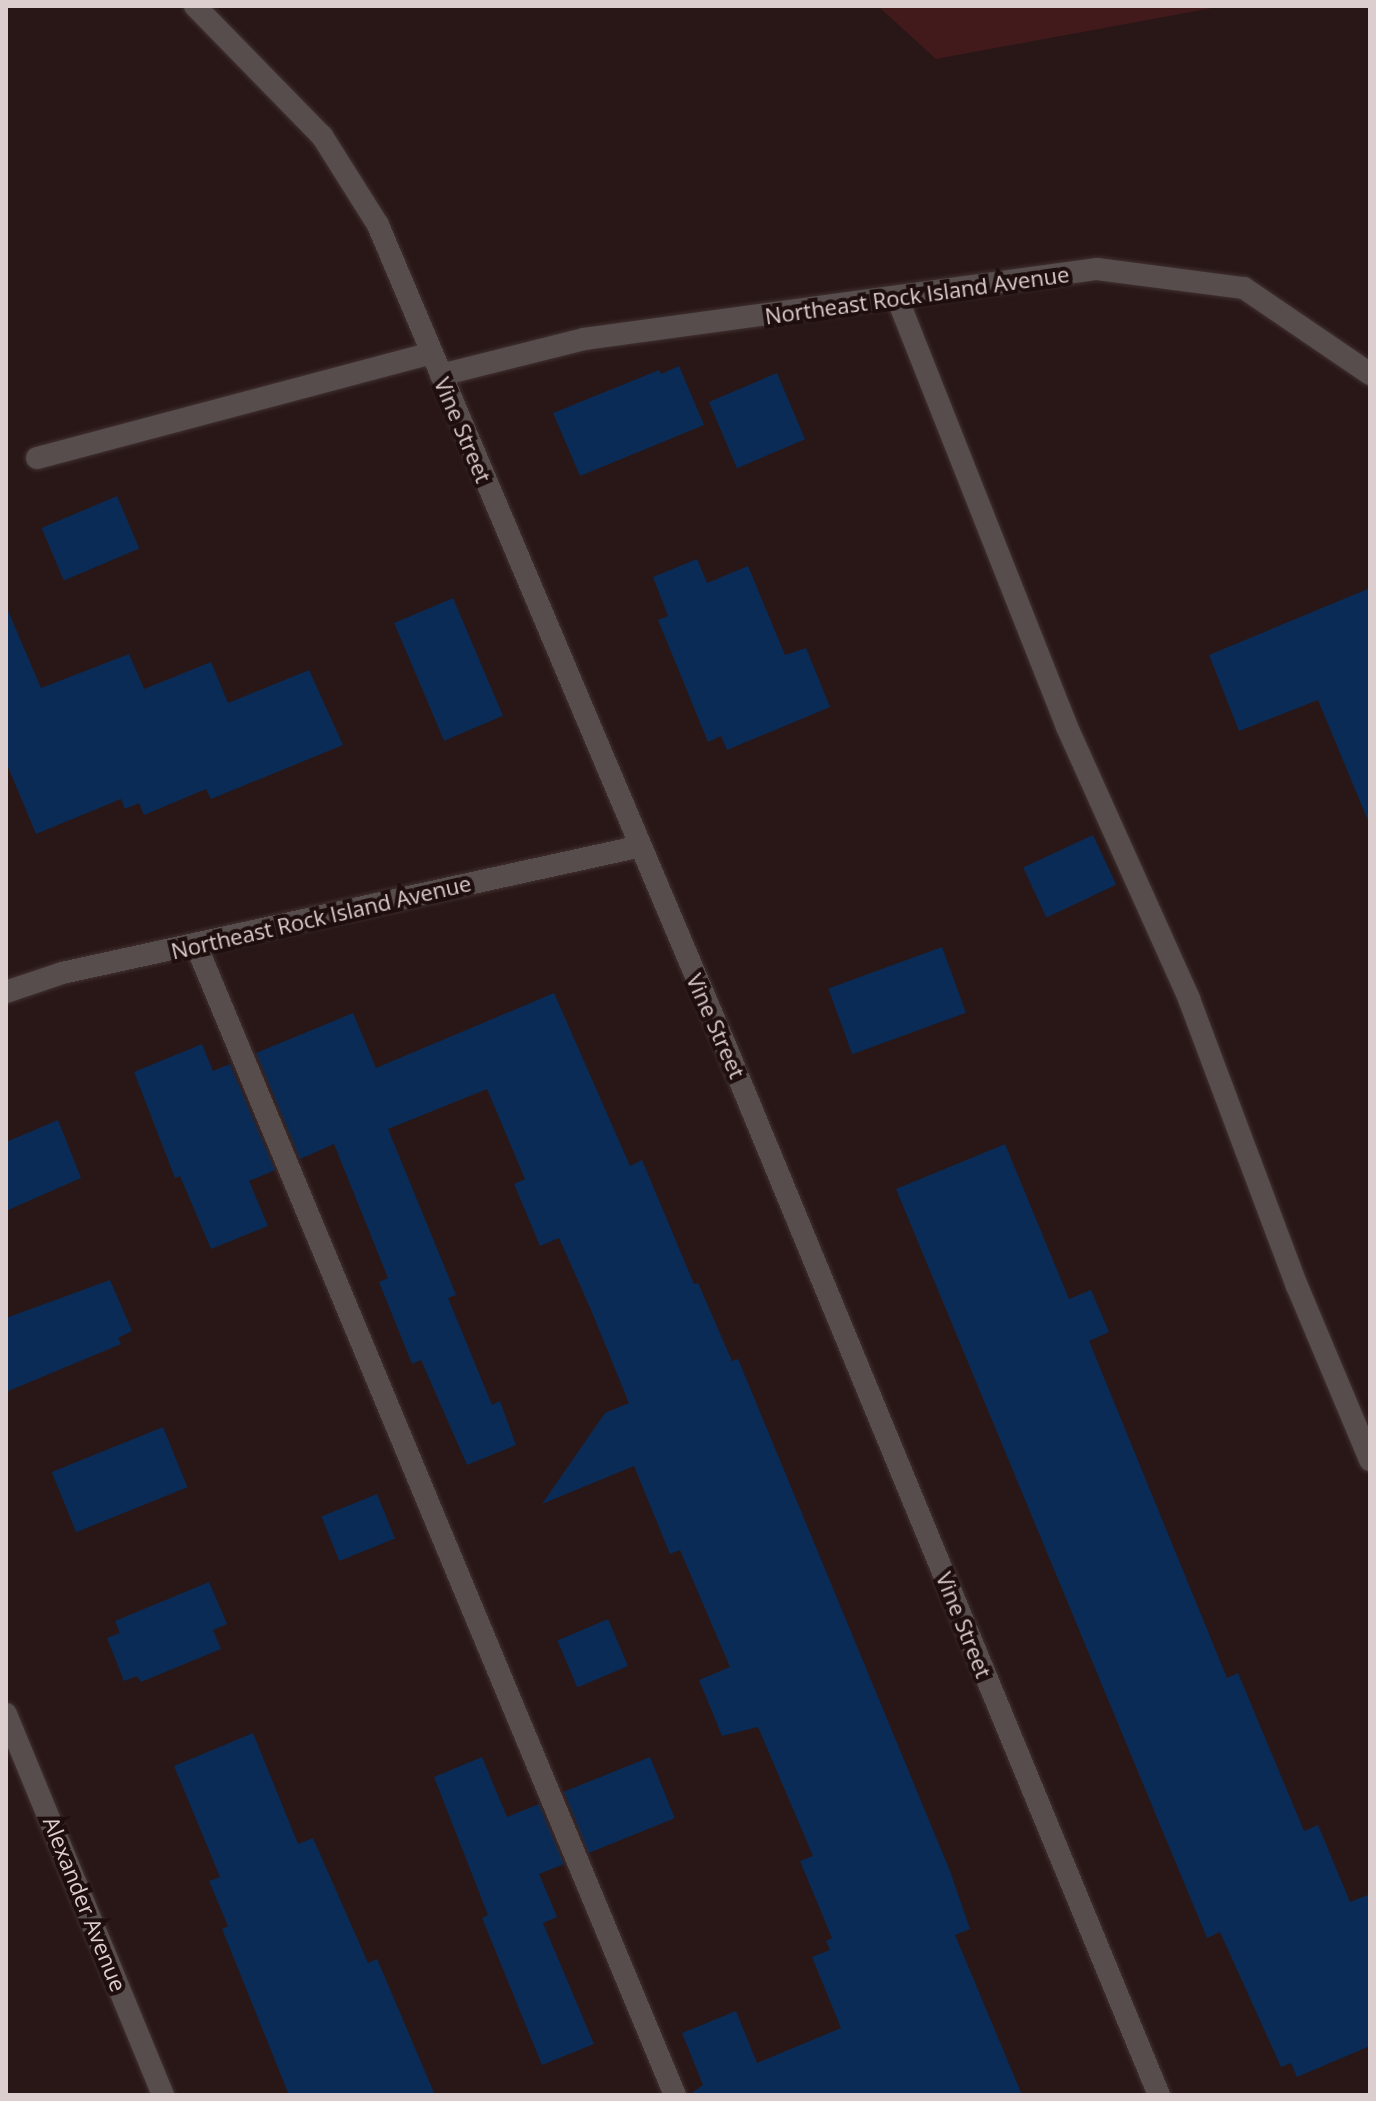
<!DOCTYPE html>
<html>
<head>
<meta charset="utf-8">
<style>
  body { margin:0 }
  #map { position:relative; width:1376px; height:2101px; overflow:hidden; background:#291717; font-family:"Open Sans",sans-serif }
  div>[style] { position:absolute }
  .green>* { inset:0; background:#421a1c }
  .building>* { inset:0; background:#092b55; transform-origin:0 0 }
  .roads { filter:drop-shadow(0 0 2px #423131) drop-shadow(0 0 2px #423131) }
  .service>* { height:22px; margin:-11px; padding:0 11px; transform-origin:11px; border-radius:11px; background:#574d4d }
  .minor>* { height:22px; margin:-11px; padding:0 11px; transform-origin:11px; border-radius:11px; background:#574d4d }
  span { translate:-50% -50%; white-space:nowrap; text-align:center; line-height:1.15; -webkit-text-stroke:8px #1f0e0e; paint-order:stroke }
  .street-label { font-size:22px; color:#dccece }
  .frame { position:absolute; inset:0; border:8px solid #dccece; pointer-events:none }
</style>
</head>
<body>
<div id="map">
  <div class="green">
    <i style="clip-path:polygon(878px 6px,1223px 6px,936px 59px)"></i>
  </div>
  <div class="building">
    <i style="clip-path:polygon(679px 366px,704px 425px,580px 476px,553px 413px,659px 370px,661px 374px)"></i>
    <i style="left:777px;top:373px;width:72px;height:74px;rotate:67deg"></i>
    <i style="left:117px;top:496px;width:57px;height:82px;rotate:67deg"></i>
    <i style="clip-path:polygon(697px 559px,707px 583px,748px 566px,785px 655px,806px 648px,830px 707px,727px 750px,721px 736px,708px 742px,658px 620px,668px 616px,653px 577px)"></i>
    <i style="clip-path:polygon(1370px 588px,1370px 823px,1369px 823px,1318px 700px,1239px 731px,1209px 655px)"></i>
    <i style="left:453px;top:598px;width:128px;height:64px;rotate:67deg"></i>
    <i style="clip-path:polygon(6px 606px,41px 688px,129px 654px,144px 689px,211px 662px,228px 703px,309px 670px,343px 745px,211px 799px,206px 789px,144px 815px,139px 803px,125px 809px,121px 799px,36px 834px,6px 762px)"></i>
    <i style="left:1093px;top:835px;width:55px;height:77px;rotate:65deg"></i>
    <i style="left:942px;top:947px;width:70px;height:121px;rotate:70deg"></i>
    <i style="clip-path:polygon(554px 993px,630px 1166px,642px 1160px,694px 1284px,698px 1283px,732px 1361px,738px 1359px,950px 1871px,970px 1929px,955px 1935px,1022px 2095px,689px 2095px,703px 2085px,682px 2033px,736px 2011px,757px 2063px,841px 2028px,812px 1957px,830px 1950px,826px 1941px,832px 1938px,800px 1861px,813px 1856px,758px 1727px,722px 1736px,699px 1680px,730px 1667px,680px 1550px,670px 1554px,634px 1466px,542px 1504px,605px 1413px,629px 1403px,591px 1310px,559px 1238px,540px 1246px,514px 1184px,525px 1179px,487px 1089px,388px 1129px,456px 1295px,448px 1298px,492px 1405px,500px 1401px,516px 1445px,467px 1465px,421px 1360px,412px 1364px,379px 1282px,388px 1278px,334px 1144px,300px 1159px,256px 1053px,353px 1013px,376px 1068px)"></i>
    <i style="clip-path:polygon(202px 1044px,213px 1071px,230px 1064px,275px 1170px,249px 1181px,268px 1226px,211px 1249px,180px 1176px,175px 1178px,134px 1072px)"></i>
    <i style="clip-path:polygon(58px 1120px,81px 1178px,6px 1211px,6px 1142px)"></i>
    <i style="clip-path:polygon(1005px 1144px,1069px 1299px,1091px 1290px,1109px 1332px,1089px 1341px,1227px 1678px,1238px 1673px,1304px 1831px,1318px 1825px,1350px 1902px,1370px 1894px,1370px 2046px,1297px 2077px,1291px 2063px,1281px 2067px,1220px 1932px,1207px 1938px,896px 1189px)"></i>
    <i style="clip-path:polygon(110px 1280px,132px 1331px,118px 1338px,121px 1344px,6px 1392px,6px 1318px)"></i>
    <i style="left:163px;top:1427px;width:65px;height:120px;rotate:68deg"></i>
    <i style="left:377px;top:1494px;width:48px;height:60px;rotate:68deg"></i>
    <i style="clip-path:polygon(209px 1582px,227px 1624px,213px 1630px,221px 1649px,141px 1682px,137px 1676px,124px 1681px,107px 1638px,120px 1633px,115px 1621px)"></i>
    <i style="left:608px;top:1619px;width:51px;height:55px;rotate:67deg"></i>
    <i style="clip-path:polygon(253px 1733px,298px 1844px,313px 1838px,368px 1963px,377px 1959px,435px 2095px,289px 2095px,222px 1929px,228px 1926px,209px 1881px,220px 1877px,174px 1766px)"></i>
    <i style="clip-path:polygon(482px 1757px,507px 1817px,539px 1804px,564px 1864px,539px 1874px,557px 1917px,543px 1923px,594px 2044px,542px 2065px,482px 1918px,488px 1915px,434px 1777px)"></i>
    <i style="left:650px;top:1757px;width:66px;height:93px;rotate:68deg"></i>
  </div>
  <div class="roads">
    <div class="service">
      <i style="left:898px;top:300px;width:459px;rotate:68.4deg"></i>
      <i style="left:1067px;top:727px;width:298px;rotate:65.8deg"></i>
      <i style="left:1189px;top:999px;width:307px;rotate:69.4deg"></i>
      <i style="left:1297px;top:1286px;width:189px;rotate:67.2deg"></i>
      <i style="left:441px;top:375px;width:147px;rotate:-14.1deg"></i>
      <i style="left:584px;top:339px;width:518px;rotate:-7.77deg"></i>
      <i style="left:1097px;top:269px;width:148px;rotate:7.4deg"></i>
      <i style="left:1244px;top:288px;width:153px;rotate:34.3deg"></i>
      <i style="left:37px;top:458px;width:408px;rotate:-14.9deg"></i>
      <i style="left:196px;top:945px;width:1246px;rotate:67.39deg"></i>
    </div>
    <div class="minor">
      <i style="left:195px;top:6px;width:182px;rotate:45.7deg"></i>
      <i style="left:322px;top:136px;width:105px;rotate:57.8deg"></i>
      <i style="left:378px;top:225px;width:898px;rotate:67.06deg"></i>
      <i style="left:728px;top:1052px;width:1129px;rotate:67.55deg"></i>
      <i style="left:6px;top:992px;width:59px;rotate:-18.7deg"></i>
      <i style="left:62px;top:973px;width:589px;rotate:-12.36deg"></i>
      <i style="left:6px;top:1714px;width:412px;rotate:67.6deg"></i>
    </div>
  </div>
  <div class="street-label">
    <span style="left:917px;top:295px;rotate:-8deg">Northeast Rock Island Avenue</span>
    <span style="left:463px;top:430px;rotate:67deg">Vine Street</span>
    <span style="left:321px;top:917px;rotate:-13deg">Northeast Rock Island Avenue</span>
    <span style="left:716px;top:1026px;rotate:66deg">Vine Street</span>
    <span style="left:964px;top:1625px;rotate:68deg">Vine Street</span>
    <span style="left:85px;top:1904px;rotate:68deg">Alexander Avenue</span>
  </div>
  <div class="frame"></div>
</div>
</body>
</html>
